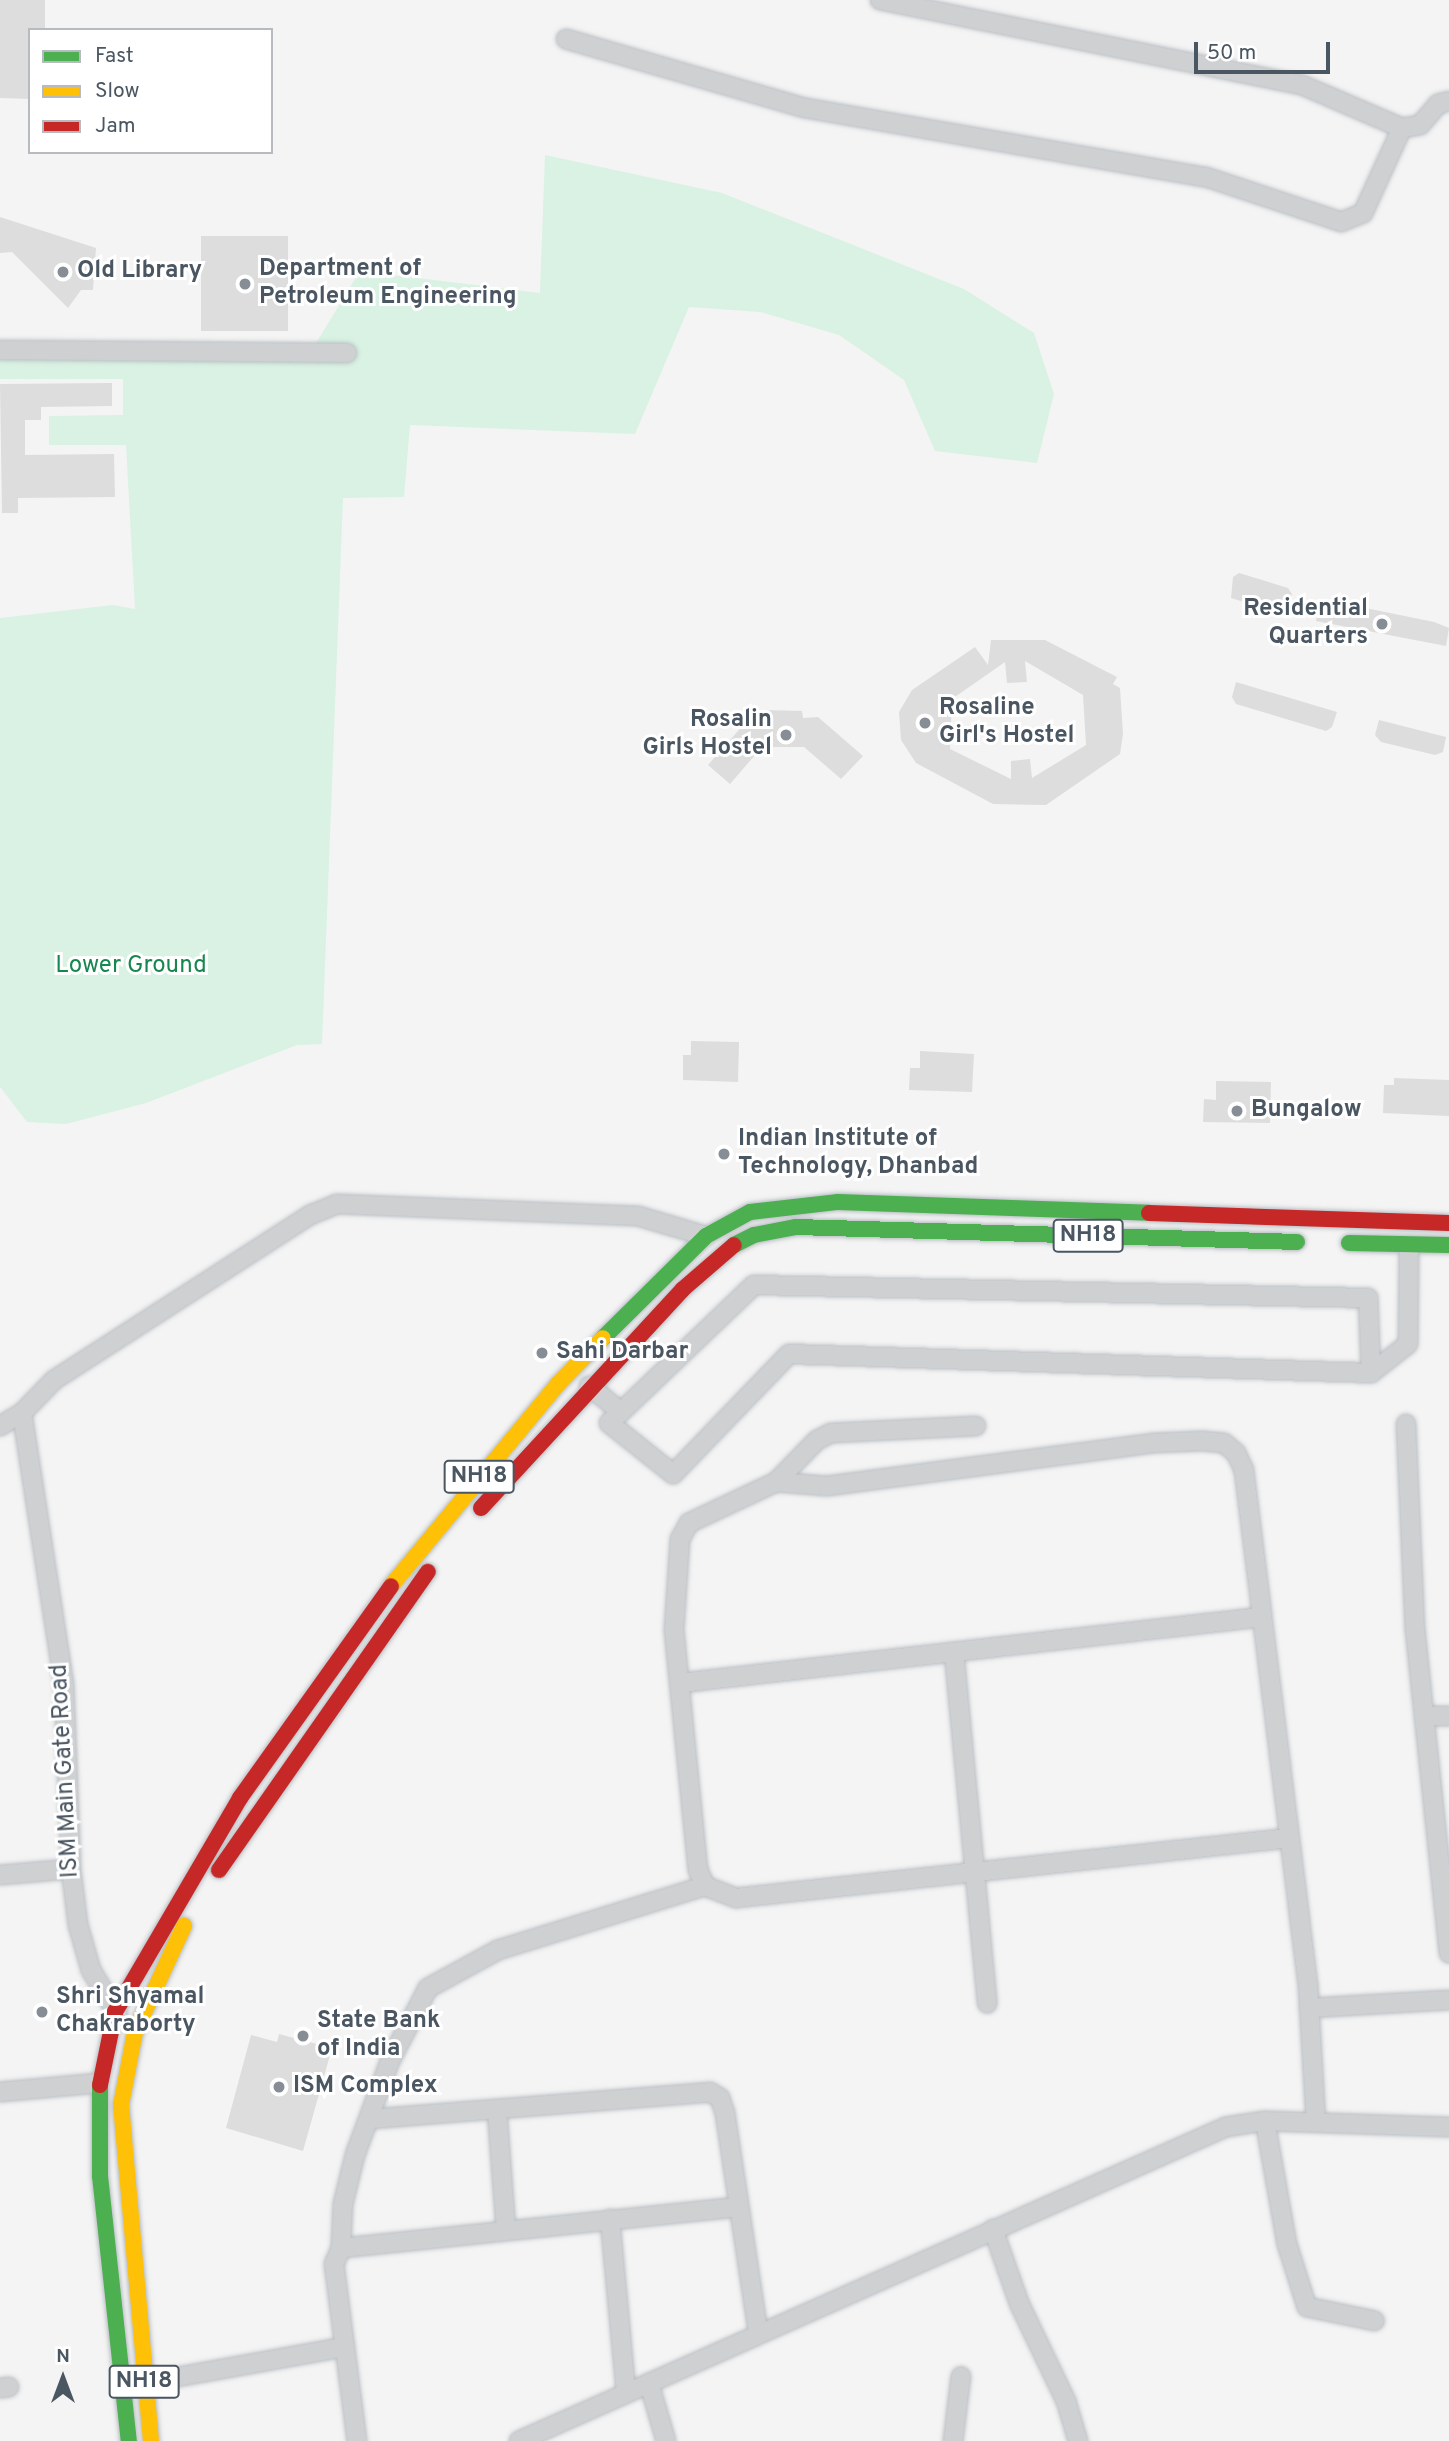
<!DOCTYPE html>
<html>
<head>
<meta charset="utf-8">
<style>
  body { margin:0 }
  #map { position:relative; width:1449px; height:2441px; overflow:hidden; background:#f4f4f4; font-family:Overpass,sans-serif }
  div>[style] { position:absolute }
  .green>* { inset:0; background:#d9f2e3 }
  .building>* { inset:0; background:#ddddde; transform-origin:0 0 }
  .roads { filter:drop-shadow(0 0 2px #b9bec3) drop-shadow(0 0 2px #b9bec3) }
  .street>* { height:18px; margin:-9px; padding:0 9px; transform-origin:9px; border-radius:9px; background:#ced0d2 }
  .fast>* { height:16px; margin:-8px; padding:0 8px; transform-origin:8px; border-radius:8px; background:#4caf50 }
  .slow>* { height:16px; margin:-8px; padding:0 8px; transform-origin:8px; border-radius:8px; background:#ffc107 }
  .jam>* { height:16px; margin:-8px; padding:0 8px; transform-origin:8px; border-radius:8px; background:#c62828 }
  .dots>* { width:19px; height:19px; translate:-50% -50%; box-sizing:border-box; border:4px solid #fff; border-radius:50% }
  span { translate:-50% -50%; white-space:nowrap; text-align:center; line-height:1.15; -webkit-text-stroke:6px #fff; paint-order:stroke }
  .shield-label span { padding:2px 5px; background:#fff; border:2px solid; border-radius:5px; -webkit-text-stroke-width:0 }
  .shield-label { font-size:23px; color:#4a5661; font-weight:700 }
  .poi-label { font-size:24px; color:#4a5661; font-weight:700 }
  .left { translate:0 -50%; text-align:left }
  .right { translate:-100% -50%; text-align:right }
  .park-label { font-size:24px; color:#17864f }
  .street-label { font-size:24px; color:#4a5661 }
  .legend { position:absolute; left:28px; top:28px; width:245px; height:126px; box-sizing:border-box; background:#fff; border:2px solid #b7bbc0; margin:0; padding:9px 12px; list-style:none; font-size:21px; color:#4a5661 }
  .legend li { display:flex; align-items:center; gap:14px; height:35px }
  .legend b { width:35px; border:2px solid #b7bbc0 }
  .north { position:absolute; left:28px; top:2343px; width:70px; height:70px; -webkit-text-stroke:5px #fff; paint-order:stroke; rotate:0deg; font-size:19px; font-weight:700; line-height:28px; text-align:center; color:#4a5661 }
  .north::after { content:''; display:block; margin:auto; width:24px; height:32px; background:#4a5661; clip-path:polygon(50% 0,100% 100%,50% 72%,0 100%) }
  .scale { position:absolute; left:1194px; top:42px; width:136px; height:32px; box-sizing:border-box; border:4px solid #4a5661; border-top:0; padding-left:9px; font-size:21px; line-height:24px; white-space:nowrap; color:#4a5661; -webkit-text-stroke:5px #fff; paint-order:stroke }
</style>
</head>
<body>
<div id="map">
  <div class="green">
    <i style="clip-path:polygon(545px 155px,722px 193px,964px 289px,1034px 333px,1054px 394px,1037px 463px,935px 451px,904px 380px,839px 335px,760px 312px,689px 307px,635px 434px,410px 425px,404px 497px,343px 498px,322px 1044px,297px 1045px,146px 1103px,66px 1124px,27px 1122px,0 1087px,0 618px,113px 605px,135px 609px,126px 445px,49px 445px,49px 416px,123px 415px,123px 379px,0 379px,0 352px,313px 348px,360px 271px,540px 293px)"></i>
  </div>
  <div class="building">
    <i style="clip-path:polygon(0 0,45px 0,45px 30px,30px 30px,30px 99px,0 98px)"></i>
    <i style="clip-path:polygon(0 217px,96px 248px,93px 290px,81px 290px,68px 308px,12px 252px,0 253px)"></i>
    <i style="left:201px;top:236px;width:87px;height:95px"></i>
    <i style="clip-path:polygon(112px 383px,112px 406px,41px 407px,41px 420px,25px 420px,25px 455px,114px 454px,115px 497px,18px 498px,18px 513px,2px 513px,0 384px)"></i>
    <i style="clip-path:polygon(1239px 573px,1288px 588px,1292px 594px,1287px 610px,1283px 614px,1231px 598px,1233px 577px)"></i>
    <i style="clip-path:polygon(1336px 602px,1434px 622px,1449px 628px,1446px 646px,1316px 621px,1320px 603px)"></i>
    <i style="clip-path:polygon(evenodd,991px 640px,1045px 640px,1117px 677px,1113px 684px,1120px 688px,1123px 734px,1120px 754px,1046px 805px,993px 804px,916px 763px,901px 740px,899px 712px,912px 690px,975px 647px,988px 665px,991px 640px,1025px 661px,1083px 695px,1086px 745px,1032px 778px,1030px 759px,1011px 761px,1011px 779px,950px 749px,952px 699px,1005px 662px,1007px 683px,1027px 682px,1025px 661px)"></i>
    <i style="clip-path:polygon(1236px 682px,1337px 712px,1332px 727px,1326px 731px,1236px 704px,1232px 697px)"></i>
    <i style="clip-path:polygon(764px 710px,802px 711px,803px 718px,818px 717px,863px 756px,841px 779px,804px 747px,762px 747px,730px 784px,708px 765px,745px 723px,764px 720px)"></i>
    <i style="clip-path:polygon(1379px 720px,1446px 737px,1443px 752px,1435px 755px,1381px 742px,1375px 735px)"></i>
    <i style="clip-path:polygon(691px 1041px,739px 1042px,738px 1082px,683px 1080px,683px 1055px,691px 1055px)"></i>
    <i style="clip-path:polygon(920px 1051px,974px 1054px,972px 1092px,909px 1090px,910px 1068px,920px 1068px)"></i>
    <i style="clip-path:polygon(1394px 1078px,1449px 1080px,1449px 1116px,1383px 1113px,1384px 1085px,1394px 1085px)"></i>
    <i style="clip-path:polygon(1216px 1081px,1271px 1082px,1270px 1123px,1203px 1122px,1204px 1099px,1216px 1100px)"></i>
    <i style="clip-path:polygon(279px 2034px,332px 2048px,303px 2151px,226px 2128px,251px 2035px,277px 2042px)"></i>
  </div>
  <div class="roads">
    <div class="street">
      <i style="left:880px;top:0;width:430px;rotate:11.4deg"></i>
      <i style="left:1302px;top:85px;width:109px;rotate:23.3deg"></i>
      <i style="left:1402px;top:128px;width:18px;rotate:-9deg"></i>
      <i style="left:1420px;top:125px;width:28px;rotate:-49deg"></i>
      <i style="left:1438px;top:104px;width:11px;rotate:-15deg"></i>
      <i style="left:566px;top:39px;width:249px;rotate:16.1deg"></i>
      <i style="left:805px;top:108px;width:407px;rotate:9.8deg"></i>
      <i style="left:1206px;top:177px;width:142px;rotate:18.4deg"></i>
      <i style="left:1341px;top:222px;width:24px;rotate:-22deg"></i>
      <i style="left:1363px;top:213px;width:94px;rotate:-65.4deg"></i>
      <i style="left:0;top:350px;width:347px;rotate:0.5deg"></i>
      <i style="left:1371px;top:1373px;width:47px;rotate:-38.1deg"></i>
      <i style="left:1408px;top:1344px;width:99px;rotate:-89.4deg"></i>
      <i style="left:589px;top:1386px;width:41px;rotate:39.1deg"></i>
      <i style="left:621px;top:1412px;width:184px;rotate:-43.7deg"></i>
      <i style="left:754px;top:1285px;width:614px;rotate:1.21deg"></i>
      <i style="left:1368px;top:1298px;width:75px;rotate:87.7deg"></i>
      <i style="left:1371px;top:1373px;width:582px;rotate:-178.13deg"></i>
      <i style="left:789px;top:1354px;width:167px;rotate:134deg"></i>
      <i style="left:673px;top:1474px;width:82px;rotate:-141.4deg"></i>
      <i style="left:609px;top:1423px;width:16px;rotate:-43deg"></i>
      <i style="left:22px;top:1413px;width:274px;rotate:81.2deg"></i>
      <i style="left:64px;top:1684px;width:185px;rotate:87.8deg"></i>
      <i style="left:71px;top:1869px;width:56px;rotate:82.9deg"></i>
      <i style="left:78px;top:1925px;width:47px;rotate:73.9deg"></i>
      <i style="left:91px;top:1970px;width:52px;rotate:59deg"></i>
      <i style="left:1406px;top:1424px;width:205px;rotate:87.5deg"></i>
      <i style="left:1415px;top:1629px;width:326px;rotate:84deg"></i>
      <i style="left:0;top:1426px;width:26px;rotate:-31deg"></i>
      <i style="left:22px;top:1413px;width:46px;rotate:-45.9deg"></i>
      <i style="left:54px;top:1380px;width:305px;rotate:-32.8deg"></i>
      <i style="left:310px;top:1215px;width:29px;rotate:-22deg"></i>
      <i style="left:337px;top:1204px;width:301px;rotate:2.3deg"></i>
      <i style="left:638px;top:1216px;width:71px;rotate:16.4deg"></i>
      <i style="left:976px;top:1426px;width:145px;rotate:177.2deg"></i>
      <i style="left:831px;top:1433px;width:16px;rotate:153deg"></i>
      <i style="left:817px;top:1440px;width:59px;rotate:134.3deg"></i>
      <i style="left:776px;top:1482px;width:96px;rotate:154.8deg"></i>
      <i style="left:689px;top:1523px;width:18px;rotate:119deg"></i>
      <i style="left:680px;top:1539px;width:91px;rotate:93.8deg"></i>
      <i style="left:674px;top:1630px;width:241px;rotate:84.3deg"></i>
      <i style="left:698px;top:1870px;width:17px;rotate:66deg"></i>
      <i style="left:705px;top:1886px;width:33px;rotate:21deg"></i>
      <i style="left:736px;top:1898px;width:556px;rotate:-6.19deg"></i>
      <i style="left:776px;top:1482px;width:51px;rotate:4.5deg"></i>
      <i style="left:827px;top:1486px;width:329px;rotate:-7.5deg"></i>
      <i style="left:1153px;top:1443px;width:49px;rotate:-2.3deg"></i>
      <i style="left:1202px;top:1441px;width:22px;rotate:5deg"></i>
      <i style="left:1224px;top:1443px;width:16px;rotate:40deg"></i>
      <i style="left:1236px;top:1453px;width:19px;rotate:65deg"></i>
      <i style="left:1244px;top:1470px;width:519px;rotate:82.92deg"></i>
      <i style="left:1308px;top:1985px;width:137px;rotate:86.7deg"></i>
      <i style="left:954px;top:1652px;width:353px;rotate:84.6deg"></i>
      <i style="left:680px;top:1683px;width:586px;rotate:-6.47deg"></i>
      <i style="left:1424px;top:1716px;width:25px"></i>
      <i style="left:0;top:1875px;width:71px;rotate:-4.8deg"></i>
      <i style="left:1309px;top:2008px;width:140px;rotate:-3.3deg"></i>
      <i style="left:0;top:2092px;width:99px;rotate:-5.2deg"></i>
      <i style="left:497px;top:2110px;width:119px;rotate:85.7deg"></i>
      <i style="left:370px;top:2119px;width:341px;rotate:-4.5deg"></i>
      <i style="left:710px;top:2092px;width:12px;rotate:31deg"></i>
      <i style="left:720px;top:2098px;width:16px;rotate:72deg"></i>
      <i style="left:725px;top:2113px;width:221px;rotate:81.4deg"></i>
      <i style="left:1265px;top:2121px;width:125px;rotate:79.9deg"></i>
      <i style="left:1287px;top:2244px;width:66px;rotate:72.4deg"></i>
      <i style="left:1307px;top:2307px;width:69px;rotate:11.6deg"></i>
      <i style="left:610px;top:2219px;width:175px;rotate:84.7deg"></i>
      <i style="left:993px;top:2229px;width:78px;rotate:70.6deg"></i>
      <i style="left:1019px;top:2303px;width:109px;rotate:64.4deg"></i>
      <i style="left:1066px;top:2401px;width:42px;rotate:73.3deg"></i>
      <i style="left:341px;top:2248px;width:44px;rotate:-87.4deg"></i>
      <i style="left:343px;top:2204px;width:50px;rotate:-76.2deg"></i>
      <i style="left:355px;top:2155px;width:100px;rotate:-69.6deg"></i>
      <i style="left:390px;top:2061px;width:82px;rotate:-62.5deg"></i>
      <i style="left:428px;top:1988px;width:80px;rotate:-28.5deg"></i>
      <i style="left:498px;top:1950px;width:217px;rotate:-17.2deg"></i>
      <i style="left:144px;top:2383px;width:204px;rotate:-10.2deg"></i>
      <i style="left:649px;top:2383px;width:60px;rotate:73.7deg"></i>
      <i style="left:0;top:2388px;width:9px;rotate:-6deg"></i>
      <i style="left:357px;top:2441px;width:178px;rotate:-97.4deg"></i>
      <i style="left:334px;top:2264px;width:17px;rotate:-66deg"></i>
      <i style="left:341px;top:2248px;width:400px;rotate:-5.9deg"></i>
      <i style="left:519px;top:2441px;width:774px;rotate:-23.95deg"></i>
      <i style="left:1226px;top:2127px;width:39px;rotate:-9deg"></i>
      <i style="left:1265px;top:2121px;width:184px;rotate:1.9deg"></i>
      <i style="left:953px;top:2441px;width:65px;rotate:-83deg"></i>
    </div>
    <div class="fast">
      <i style="left:1349px;top:1243px;width:100px;rotate:1.1deg"></i>
      <i style="left:734px;top:1245px;width:22px;rotate:-27deg"></i>
      <i style="left:754px;top:1235px;width:43px;rotate:-10.8deg"></i>
      <i style="left:796px;top:1227px;width:501px;rotate:1.71deg"></i>
      <i style="left:603px;top:1338px;width:145px;rotate:-44.7deg"></i>
      <i style="left:706px;top:1236px;width:50px;rotate:-28.6deg"></i>
      <i style="left:750px;top:1212px;width:89px;rotate:-6.5deg"></i>
      <i style="left:838px;top:1202px;width:311px;rotate:2deg"></i>
      <i style="left:100px;top:2085px;width:91px;rotate:90deg"></i>
      <i style="left:100px;top:2176px;width:267px;rotate:83.8deg"></i>
    </div>
    <div class="slow">
      <i style="left:391px;top:1586px;width:262px;rotate:-50.4deg"></i>
      <i style="left:558px;top:1384px;width:64px;rotate:-45.6deg"></i>
      <i style="left:151px;top:2441px;width:337px;rotate:-95.1deg"></i>
      <i style="left:121px;top:2105px;width:74px;rotate:-79.1deg"></i>
      <i style="left:135px;top:2032px;width:117px;rotate:-65.2deg"></i>
    </div>
    <div class="jam">
      <i style="left:1149px;top:1213px;width:300px;rotate:1.9deg"></i>
      <i style="left:481px;top:1508px;width:298px;rotate:-47.3deg"></i>
      <i style="left:683px;top:1289px;width:67px;rotate:-40.8deg"></i>
      <i style="left:219px;top:1870px;width:364px;rotate:-55deg"></i>
      <i style="left:100px;top:2085px;width:75px;rotate:-78.4deg"></i>
      <i style="left:115px;top:2012px;width:248px;rotate:-59.7deg"></i>
      <i style="left:240px;top:1798px;width:260px;rotate:-54.5deg"></i>
    </div>
  </div>
  <div class="dots">
    <i style="left:63px;top:272px;background:#868d94"></i>
    <i style="left:245px;top:284px;background:#868d94"></i>
    <i style="left:1382px;top:624px;background:#868d94"></i>
    <i style="left:925px;top:723px;background:#868d94"></i>
    <i style="left:786px;top:735px;background:#868d94"></i>
    <i style="left:1237px;top:1111px;background:#868d94"></i>
    <i style="left:724px;top:1154px;background:#868d94"></i>
    <i style="left:542px;top:1353px;background:#868d94"></i>
    <i style="left:42px;top:2012px;background:#868d94"></i>
    <i style="left:303px;top:2036px;background:#868d94"></i>
    <i style="left:279px;top:2087px;background:#868d94"></i>
  </div>
  <div class="shield-label">
    <span style="left:1088px;top:1236px">NH18</span>
    <span style="left:479px;top:1477px">NH18</span>
    <span style="left:144px;top:2382px">NH18</span>
  </div>
  <div class="poi-label">
    <span class="left" style="left:259px;top:284px">Department of<br>Petroleum Engineering</span>
    <span class="left" style="left:77px;top:272px">Old Library</span>
    <span class="right" style="left:1368px;top:624px">Residential<br>Quarters</span>
    <span class="left" style="left:939px;top:723px">Rosaline<br>Girl's Hostel</span>
    <span class="right" style="left:772px;top:735px">Rosalin<br>Girls Hostel</span>
    <span class="left" style="left:1251px;top:1111px">Bungalow</span>
    <span class="left" style="left:738px;top:1154px">Indian Institute of<br>Technology, Dhanbad</span>
    <span class="left" style="left:556px;top:1353px">Sahi Darbar</span>
    <span class="left" style="left:56px;top:2012px">Shri Shyamal<br>Chakraborty</span>
    <span class="left" style="left:317px;top:2036px">State Bank<br>of India</span>
    <span class="left" style="left:293px;top:2087px">ISM Complex</span>
  </div>
  <div class="park-label">
    <span style="left:131px;top:967px">Lower Ground</span>
  </div>
  <div class="street-label">
    <span style="left:66px;top:1771px;rotate:-93deg">ISM Main Gate Road</span>
  </div>
  <ul class="legend">
  <li><b style="height:9px;background:#4caf50"></b>Fast</li>
  <li><b style="height:9px;background:#ffc107"></b>Slow</li>
  <li><b style="height:9px;background:#c62828"></b>Jam</li>
  </ul>
  <div class="north">N</div>
  <div class="scale">50 m</div>
</div>
</body>
</html>
